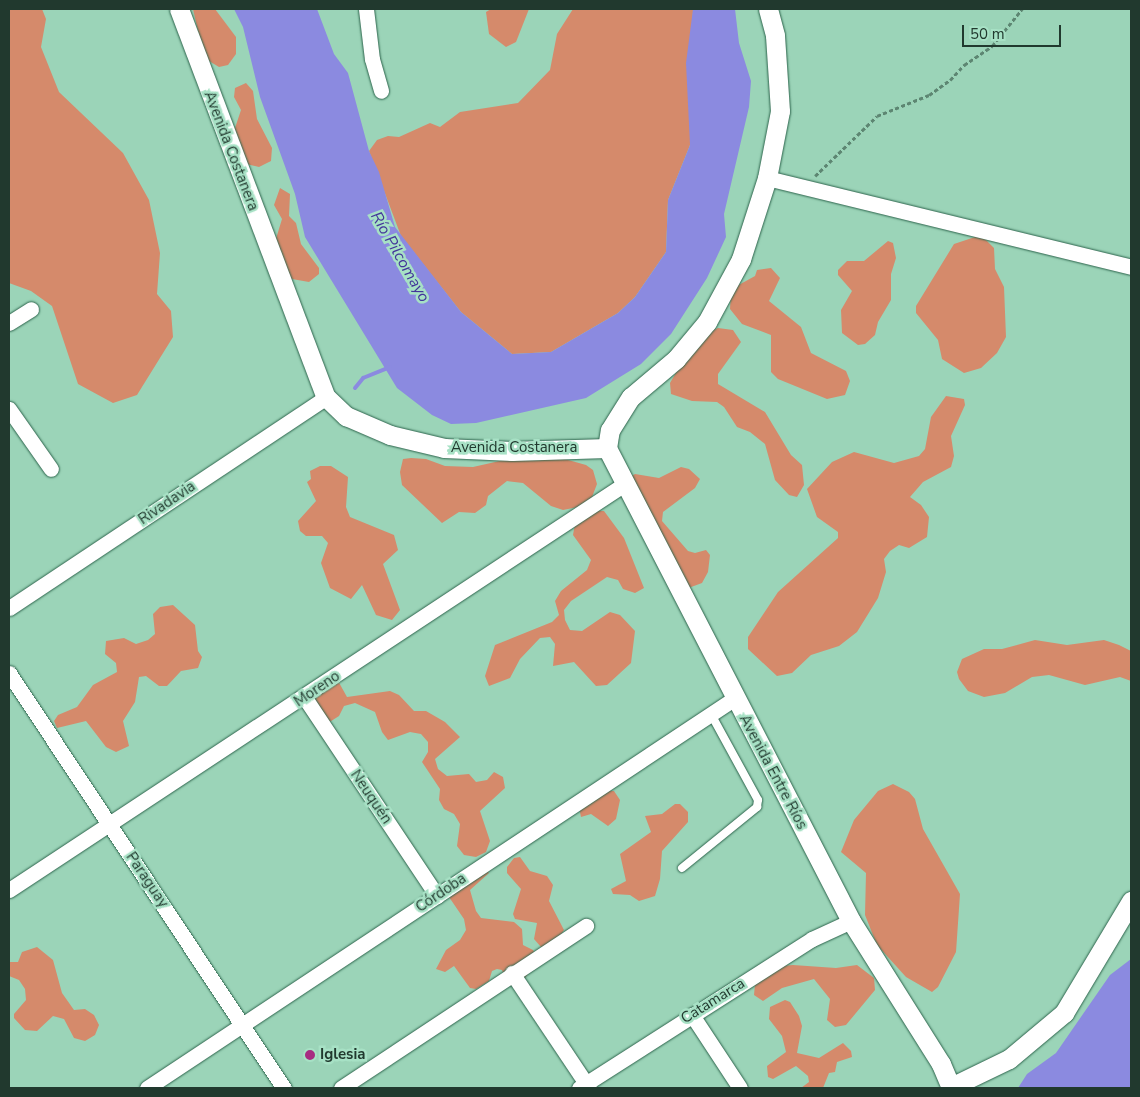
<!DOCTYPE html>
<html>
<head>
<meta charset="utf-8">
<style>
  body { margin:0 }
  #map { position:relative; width:1140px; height:1097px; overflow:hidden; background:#9bd4b8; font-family:"Nunito Sans",sans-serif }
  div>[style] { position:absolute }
  .green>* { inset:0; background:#d58a6b }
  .water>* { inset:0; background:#8b8ae0 }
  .stream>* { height:4px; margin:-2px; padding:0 2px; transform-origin:2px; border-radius:2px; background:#8b8ae0 }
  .path>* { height:2.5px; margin-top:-1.25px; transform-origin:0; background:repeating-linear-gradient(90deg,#5d8672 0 4px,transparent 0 6.5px) }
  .roads { filter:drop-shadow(0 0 1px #2d644c) drop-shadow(0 0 1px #2d644c) }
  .service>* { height:8px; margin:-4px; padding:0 4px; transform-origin:4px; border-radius:4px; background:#fff }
  .minor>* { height:15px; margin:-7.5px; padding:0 7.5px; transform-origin:7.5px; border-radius:7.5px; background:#fff }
  .tertiary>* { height:19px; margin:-9.5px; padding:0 9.5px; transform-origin:9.5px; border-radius:9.5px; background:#fff }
  .dots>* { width:14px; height:14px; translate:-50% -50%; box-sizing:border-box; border:2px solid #a7e1c5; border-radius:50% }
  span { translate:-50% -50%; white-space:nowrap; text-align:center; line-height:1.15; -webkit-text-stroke:5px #a7e1c5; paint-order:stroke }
  .street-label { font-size:15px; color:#21392e }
  .poi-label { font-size:15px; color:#21392e; font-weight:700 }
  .left { translate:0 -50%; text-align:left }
  .water-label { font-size:16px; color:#43359a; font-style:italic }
  .frame { position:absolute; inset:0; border:10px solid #21392e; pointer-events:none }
  .scale { position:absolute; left:962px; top:25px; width:99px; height:22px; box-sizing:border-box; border:2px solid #21392e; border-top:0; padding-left:6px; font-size:15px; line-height:18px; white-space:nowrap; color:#21392e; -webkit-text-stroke:4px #a7e1c5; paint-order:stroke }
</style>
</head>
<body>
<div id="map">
  <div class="green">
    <i style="clip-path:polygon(9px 9px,42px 9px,46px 19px,41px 47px,59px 92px,123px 153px,149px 200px,160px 253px,157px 294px,171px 311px,173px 337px,137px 395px,113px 403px,78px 384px,52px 306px,31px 291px,9px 283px)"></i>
    <i style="clip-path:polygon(193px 9px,215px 9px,236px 37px,236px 54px,228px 65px,219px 67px,204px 58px)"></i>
    <i style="clip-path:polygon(491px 9px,529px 9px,516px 42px,506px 47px,489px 34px,486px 12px)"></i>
    <i style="clip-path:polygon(573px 9px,693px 9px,690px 145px,668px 200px,666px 252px,635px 297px,618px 313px,551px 352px,512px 354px,461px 312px,401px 236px,369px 151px,377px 140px,388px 136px,399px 137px,430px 123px,440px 127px,460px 112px,518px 103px,550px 70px,557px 34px)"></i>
    <i style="clip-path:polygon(246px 83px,253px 91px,257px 119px,272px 148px,271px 161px,259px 167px,246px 164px,234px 131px,241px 110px,234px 97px,235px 88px)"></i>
    <i style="clip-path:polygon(280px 188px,290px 194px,289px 216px,296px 223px,301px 244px,319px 268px,319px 274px,309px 282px,292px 279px,284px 271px,275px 242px,282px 219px,274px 205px)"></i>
    <i style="clip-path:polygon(981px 235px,994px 248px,995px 269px,1004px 287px,1006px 337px,997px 353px,981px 368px,964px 373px,942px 359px,938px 340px,916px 313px,916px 306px,954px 244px)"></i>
    <i style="clip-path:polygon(888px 241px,893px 243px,896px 258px,891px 274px,891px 300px,878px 322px,875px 335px,865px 344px,858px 345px,842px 333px,841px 310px,852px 291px,838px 275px,838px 270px,847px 261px,864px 261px)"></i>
    <i style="clip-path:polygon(771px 268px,780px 278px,769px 301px,801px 327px,811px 353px,846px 371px,850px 381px,845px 395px,827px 399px,778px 379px,771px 372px,771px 335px,742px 324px,730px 309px,731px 293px,735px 287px,755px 276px,757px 270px)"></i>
    <i style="clip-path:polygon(718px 328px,733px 330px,741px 342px,718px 374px,718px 384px,765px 412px,791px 455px,802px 465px,804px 485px,797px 497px,789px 495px,775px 480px,765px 444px,750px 432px,737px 427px,724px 407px,717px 402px,692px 401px,671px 394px,670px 383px,688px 352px,704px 335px)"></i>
    <i style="clip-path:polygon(946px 396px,964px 399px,965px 405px,951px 436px,954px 456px,951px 467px,923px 482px,910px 497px,921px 505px,929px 517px,927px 537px,909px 548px,899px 545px,890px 551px,884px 559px,886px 572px,878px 598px,857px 632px,839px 646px,811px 655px,792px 673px,777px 676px,748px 649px,748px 637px,778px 592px,838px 538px,838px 532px,817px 517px,807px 489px,832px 462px,854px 452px,894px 463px,919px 456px,925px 449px,931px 417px)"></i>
    <i style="clip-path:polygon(411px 458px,426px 459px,445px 466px,473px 467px,504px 460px,561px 458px,586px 465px,593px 470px,597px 484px,592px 497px,578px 507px,563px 510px,551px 506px,523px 483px,507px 481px,488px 496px,486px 505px,475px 513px,459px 512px,442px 523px,402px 485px,400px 472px,403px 459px)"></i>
    <i style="clip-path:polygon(320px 466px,331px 466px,348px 477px,346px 507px,350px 517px,394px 535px,398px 550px,383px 564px,400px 610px,392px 620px,376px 615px,362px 585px,351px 599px,330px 588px,321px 563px,328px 543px,322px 536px,306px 536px,300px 531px,298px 521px,316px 501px,307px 482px,311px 479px,310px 471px)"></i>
    <i style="clip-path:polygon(681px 467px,689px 469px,700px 479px,695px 488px,663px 512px,662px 521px,688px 551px,695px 553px,706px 550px,710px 555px,708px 572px,702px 583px,683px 590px,627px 504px,629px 478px,635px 474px,659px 478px)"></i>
    <i style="clip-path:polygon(593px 511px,604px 511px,624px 538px,644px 588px,635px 593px,623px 589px,618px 580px,607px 577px,571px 601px,564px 610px,565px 620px,570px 630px,582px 631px,610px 612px,620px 615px,635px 631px,631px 663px,607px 685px,596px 686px,574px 662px,553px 666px,555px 644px,550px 637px,540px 638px,520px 659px,510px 678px,489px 686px,485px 676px,495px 645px,552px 622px,559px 615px,555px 601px,561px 591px,587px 570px,591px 560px,573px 535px,575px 524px)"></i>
    <i style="clip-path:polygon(173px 605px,195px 625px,198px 651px,202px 657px,198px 668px,181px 671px,167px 686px,159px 686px,146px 676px,139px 677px,135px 702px,123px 721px,129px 746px,116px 752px,106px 747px,86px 721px,57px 728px,54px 721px,58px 715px,77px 707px,93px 685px,117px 672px,116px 663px,105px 654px,106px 641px,124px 638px,136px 644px,148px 640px,155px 634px,153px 614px,160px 607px)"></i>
    <i style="clip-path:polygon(1035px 640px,1067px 645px,1104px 640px,1119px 645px,1131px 651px,1131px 681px,1120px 677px,1085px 685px,1049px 675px,1032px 677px,1005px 693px,984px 697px,968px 691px,959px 679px,957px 672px,962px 659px,984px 649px,1002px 649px)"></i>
    <i style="clip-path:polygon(337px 679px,347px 697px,390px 691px,399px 695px,414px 711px,426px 711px,445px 722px,460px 737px,435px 759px,438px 769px,447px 776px,469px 774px,476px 782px,487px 780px,494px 772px,503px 777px,505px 788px,480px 811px,490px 841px,486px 852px,476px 857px,464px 855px,457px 846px,460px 824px,454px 814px,444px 809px,439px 800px,440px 789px,422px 762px,428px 752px,428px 742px,421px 734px,410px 732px,388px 740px,382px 732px,375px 712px,355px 703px,344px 706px,339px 716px,328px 723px,305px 693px)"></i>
    <i style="clip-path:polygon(893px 784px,909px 792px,915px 799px,923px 829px,960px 894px,956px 952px,938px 987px,932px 992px,906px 977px,877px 945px,865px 915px,866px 873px,841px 852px,854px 820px,878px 791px)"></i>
    <i style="clip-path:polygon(608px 791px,614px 791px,620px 800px,616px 819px,608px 826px,591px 814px,581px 817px,579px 807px)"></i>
    <i style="clip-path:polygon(675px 804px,680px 804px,688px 812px,688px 822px,662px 851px,660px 879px,655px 896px,639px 901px,630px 895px,613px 894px,611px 889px,626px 881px,620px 854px,651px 832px,645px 816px,662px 814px)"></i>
    <i style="clip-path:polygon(520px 857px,530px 871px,547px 876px,553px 885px,549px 901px,564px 930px,551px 950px,541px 947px,534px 939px,537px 923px,515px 919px,513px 914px,521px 889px,507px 873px,507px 867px,514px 858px)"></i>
    <i style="clip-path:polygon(485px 869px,489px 873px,470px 890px,476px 911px,481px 918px,514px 922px,522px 929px,523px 945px,533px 950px,536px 955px,535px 966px,517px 987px,507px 985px,502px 970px,497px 969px,492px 971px,489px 981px,476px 989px,470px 988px,454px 966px,445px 972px,436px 969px,446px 950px,460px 940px,466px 930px,464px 919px,449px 897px,455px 888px)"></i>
    <i style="clip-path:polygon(37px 947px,53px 960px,62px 993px,74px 1010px,85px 1009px,94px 1015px,99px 1025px,95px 1035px,85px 1041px,74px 1038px,64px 1019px,53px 1016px,37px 1031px,25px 1030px,14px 1018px,14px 1014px,26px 1000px,25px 989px,19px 980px,9px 976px,9px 962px,18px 962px,22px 952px)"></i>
    <i style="clip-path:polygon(793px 965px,836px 968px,857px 965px,874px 978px,875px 990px,846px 1025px,835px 1027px,827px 1020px,830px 999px,814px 979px,782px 988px,763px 1001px,754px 995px,755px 984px,782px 966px)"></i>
    <i style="clip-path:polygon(785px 1000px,790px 1002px,799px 1016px,802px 1026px,797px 1053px,819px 1058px,843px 1043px,851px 1051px,852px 1057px,837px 1062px,835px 1072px,829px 1073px,823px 1088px,801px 1088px,809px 1082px,808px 1076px,796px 1066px,773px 1079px,768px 1077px,767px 1066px,786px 1052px,782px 1036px,769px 1019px,770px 1007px)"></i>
  </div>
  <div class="water">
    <i style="clip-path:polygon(234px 9px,317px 9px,334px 54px,348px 73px,369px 151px,379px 172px,395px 227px,461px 312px,512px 354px,551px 352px,618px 313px,635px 297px,666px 252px,668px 200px,690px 145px,686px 63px,693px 9px,735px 9px,739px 43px,751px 81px,749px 107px,724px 214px,726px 237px,707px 278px,671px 334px,641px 364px,586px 398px,476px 423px,451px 424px,432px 415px,397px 388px,305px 237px,295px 194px,260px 97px,243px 27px)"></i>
    <i style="clip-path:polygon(1131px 959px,1131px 1088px,1018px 1088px,1027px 1074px,1056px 1053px,1110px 975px)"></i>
  </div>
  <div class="stream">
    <i style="left:355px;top:388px;width:13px;rotate:-51deg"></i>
    <i style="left:363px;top:378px;width:29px;rotate:-22deg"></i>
  </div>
  <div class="path">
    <i style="left:815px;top:176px;width:86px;rotate:-44.1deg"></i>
    <i style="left:877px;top:116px;width:56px;rotate:-22deg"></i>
    <i style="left:929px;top:95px;width:26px;rotate:-36deg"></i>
    <i style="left:950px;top:80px;width:21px;rotate:-47deg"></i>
    <i style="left:964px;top:65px;width:34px;rotate:-34deg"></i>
    <i style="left:992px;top:46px;width:48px;rotate:-51deg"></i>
  </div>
  <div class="roads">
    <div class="service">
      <i style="left:682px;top:868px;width:97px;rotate:-39.1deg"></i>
      <i style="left:757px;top:807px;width:7px;rotate:-82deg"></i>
      <i style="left:758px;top:800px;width:98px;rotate:-118.7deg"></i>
    </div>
    <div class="minor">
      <i style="left:366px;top:9px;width:50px;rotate:83.2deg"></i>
      <i style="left:372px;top:59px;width:33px;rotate:74deg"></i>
      <i style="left:767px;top:178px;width:375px;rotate:13.7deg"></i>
      <i style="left:9px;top:323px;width:26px;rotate:-32deg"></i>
      <i style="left:9px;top:409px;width:73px;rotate:55deg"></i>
      <i style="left:9px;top:608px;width:381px;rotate:-33.6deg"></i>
      <i style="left:9px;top:673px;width:498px;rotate:56.5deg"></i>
      <i style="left:305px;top:698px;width:238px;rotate:56.3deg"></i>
      <i style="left:9px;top:890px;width:736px;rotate:-33.41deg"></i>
      <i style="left:512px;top:973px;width:138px;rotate:56.2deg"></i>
      <i style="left:692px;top:1015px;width:87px;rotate:56.7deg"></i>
      <i style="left:147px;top:1088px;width:706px;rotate:-33.55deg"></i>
      <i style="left:341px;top:1088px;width:294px;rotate:-33.5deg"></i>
      <i style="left:579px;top:1088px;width:277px;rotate:-32.6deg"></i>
      <i style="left:812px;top:939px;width:43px;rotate:-24.8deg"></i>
    </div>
    <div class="tertiary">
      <i style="left:179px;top:9px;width:415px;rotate:69.3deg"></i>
      <i style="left:326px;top:397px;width:28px;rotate:44deg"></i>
      <i style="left:346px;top:416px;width:48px;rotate:23.4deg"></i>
      <i style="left:390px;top:435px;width:56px;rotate:13.5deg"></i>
      <i style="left:444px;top:448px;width:68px;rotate:2.5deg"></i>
      <i style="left:512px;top:451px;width:95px;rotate:-1.8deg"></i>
      <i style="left:607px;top:448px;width:532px;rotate:62.71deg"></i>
      <i style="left:851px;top:921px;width:169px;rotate:57.8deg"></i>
      <i style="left:941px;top:1064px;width:26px;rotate:67deg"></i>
      <i style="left:607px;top:448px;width:18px;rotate:-81deg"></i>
      <i style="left:610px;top:430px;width:39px;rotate:-58deg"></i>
      <i style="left:631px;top:397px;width:59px;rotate:-40.2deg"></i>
      <i style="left:676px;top:359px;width:48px;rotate:-50deg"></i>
      <i style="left:707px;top:322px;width:72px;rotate:-61.6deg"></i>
      <i style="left:741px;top:259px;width:85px;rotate:-72.2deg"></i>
      <i style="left:767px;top:178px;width:68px;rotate:-79deg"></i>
      <i style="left:780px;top:111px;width:76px;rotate:-93.8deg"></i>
      <i style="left:775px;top:35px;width:27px;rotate:-105deg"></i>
      <i style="left:951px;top:1087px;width:64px;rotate:-25.8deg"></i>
      <i style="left:1009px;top:1059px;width:72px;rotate:-39.9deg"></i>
      <i style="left:1064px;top:1013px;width:131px;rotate:-59.1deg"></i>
    </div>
  </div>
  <div class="dots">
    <i style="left:310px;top:1055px;background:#a72c81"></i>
  </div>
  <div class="street-label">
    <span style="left:231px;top:151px;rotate:69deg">Avenida Costanera</span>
    <span style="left:514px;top:448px">Avenida Costanera</span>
    <span style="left:167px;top:503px;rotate:-34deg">Rivadavia</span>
    <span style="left:317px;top:689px;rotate:-34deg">Moreno</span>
    <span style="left:773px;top:772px;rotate:62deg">Avenida Entre Ríos</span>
    <span style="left:371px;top:797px;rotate:56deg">Neuquén</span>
    <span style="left:147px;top:880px;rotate:56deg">Paraguay</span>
    <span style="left:441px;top:893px;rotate:-34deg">Córdoba</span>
    <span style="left:713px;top:1001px;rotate:-32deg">Catamarca</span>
  </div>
  <div class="poi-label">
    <span class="left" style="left:320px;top:1055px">Iglesia</span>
  </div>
  <div class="water-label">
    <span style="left:400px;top:257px;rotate:60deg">Río Pilcomayo</span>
  </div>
  <div class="frame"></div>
  <div class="scale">50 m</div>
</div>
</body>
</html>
